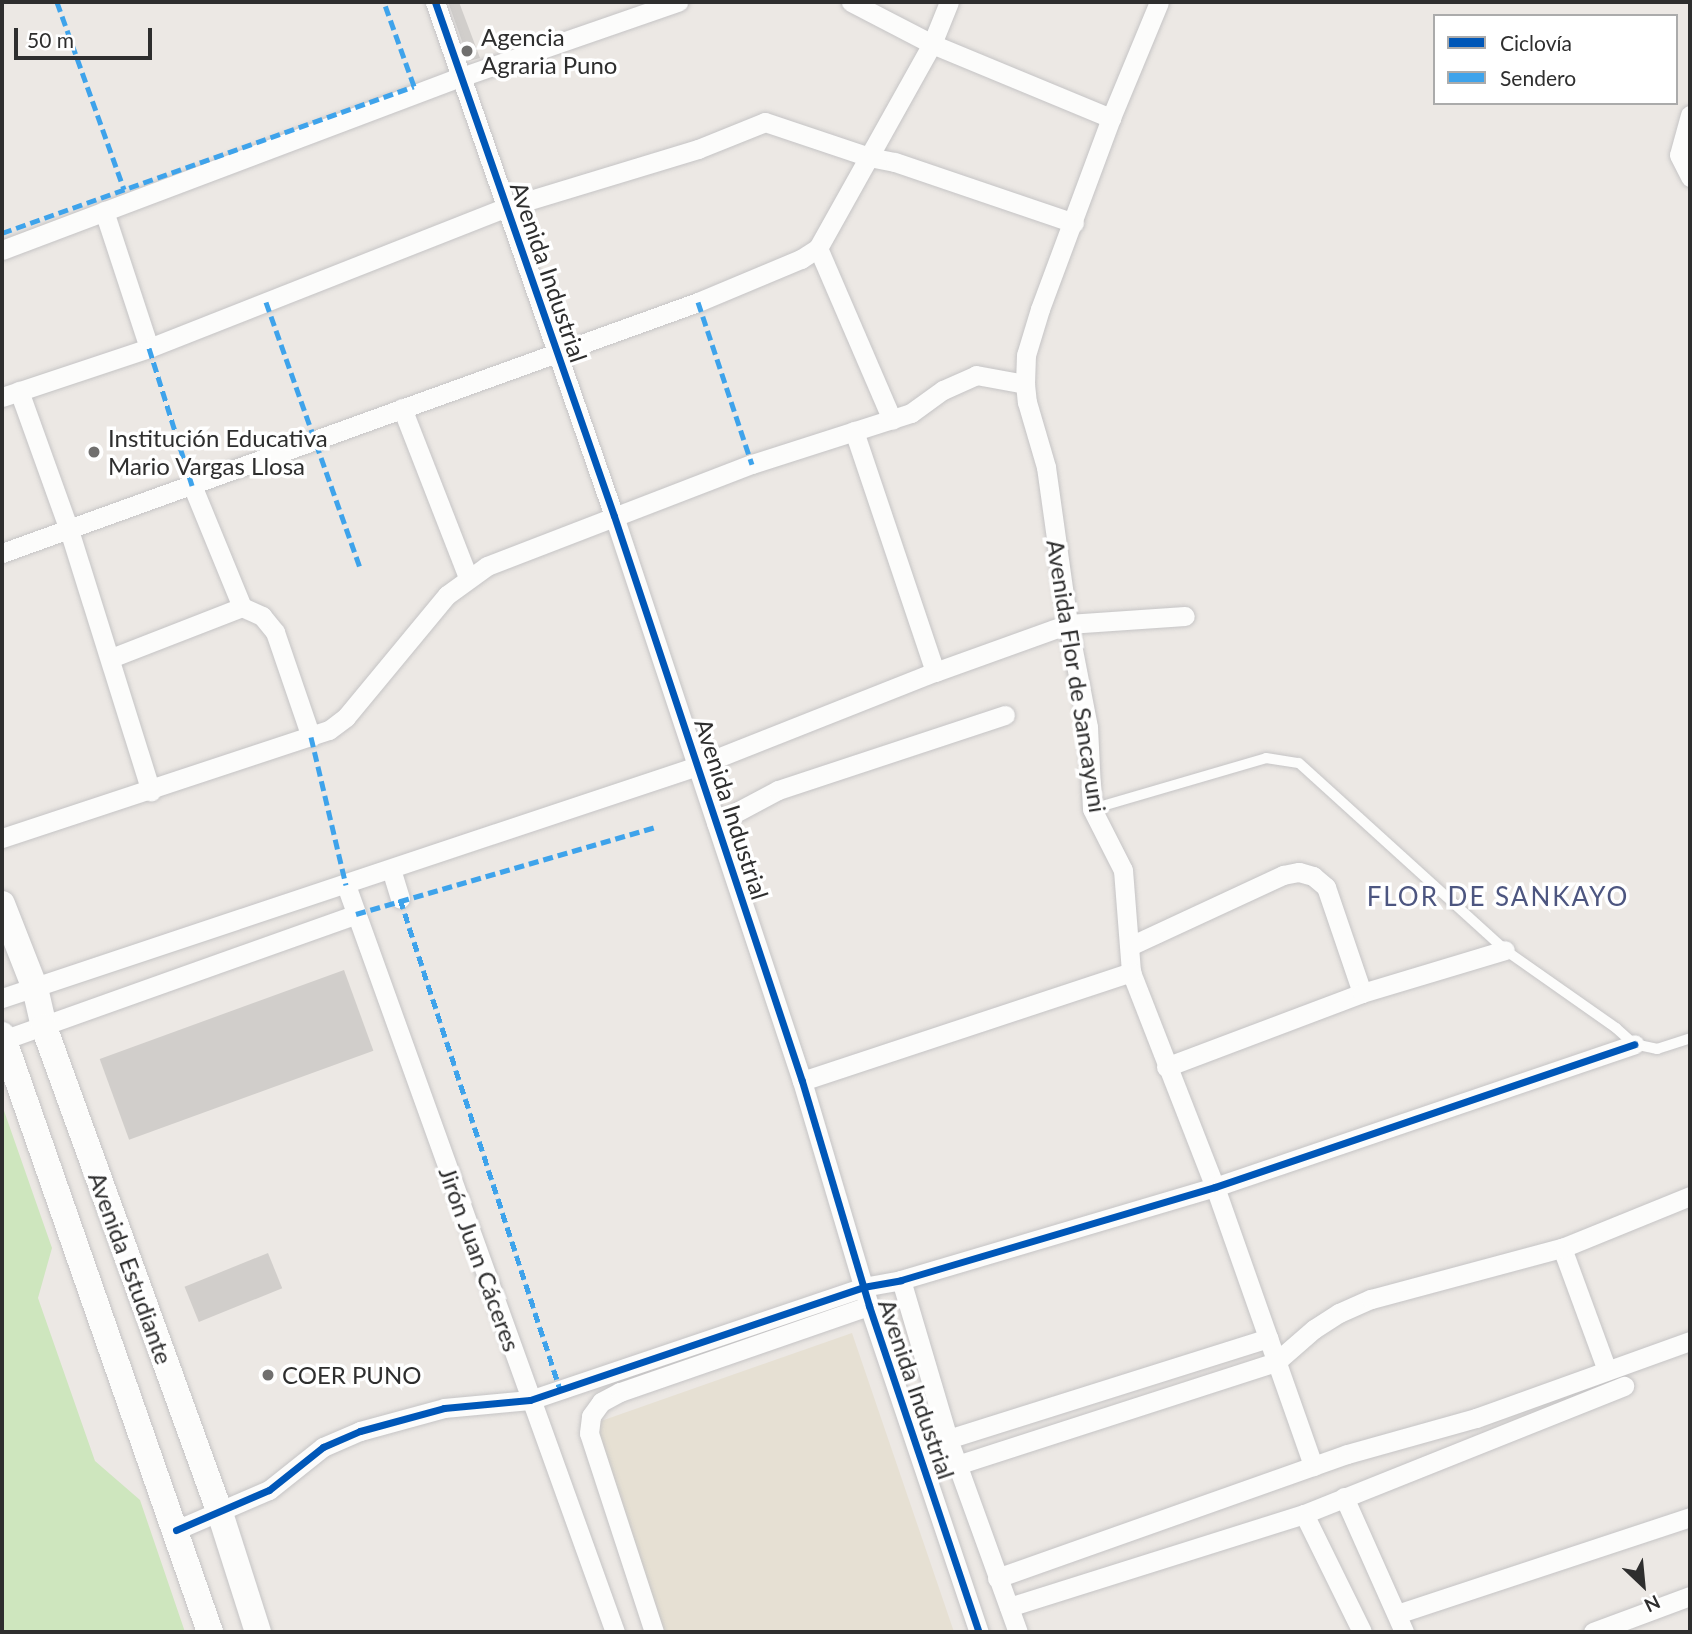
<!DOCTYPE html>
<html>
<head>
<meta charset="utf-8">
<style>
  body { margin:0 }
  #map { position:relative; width:1692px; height:1634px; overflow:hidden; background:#ece8e4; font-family:Lato,sans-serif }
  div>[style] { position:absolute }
  .education>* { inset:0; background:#e6e0d3 }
  .green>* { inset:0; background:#cee6be }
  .building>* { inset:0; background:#d1cecb; transform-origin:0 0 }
  .roads { filter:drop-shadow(0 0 2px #c5c4c5) drop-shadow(0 0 2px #c5c4c5) }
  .lane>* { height:10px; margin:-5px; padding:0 5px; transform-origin:5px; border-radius:5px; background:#fcfcfb }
  .street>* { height:19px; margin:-9.5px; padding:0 9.5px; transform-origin:9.5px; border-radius:9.5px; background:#fcfcfb }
  .secondary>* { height:26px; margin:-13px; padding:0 13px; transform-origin:13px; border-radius:13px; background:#fcfcfb }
  .quiet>* { height:5px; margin-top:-2.5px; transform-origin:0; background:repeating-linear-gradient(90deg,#3ea3eb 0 10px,transparent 0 15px) }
  .cycleway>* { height:7px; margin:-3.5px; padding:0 3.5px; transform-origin:3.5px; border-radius:3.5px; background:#0057b8 }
  .dots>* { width:19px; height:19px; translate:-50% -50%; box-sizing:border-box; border:4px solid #fff; border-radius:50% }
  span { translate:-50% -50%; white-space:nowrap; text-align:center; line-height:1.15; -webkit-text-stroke:7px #fff; paint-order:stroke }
  .poi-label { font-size:24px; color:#2e2e2e }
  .left { translate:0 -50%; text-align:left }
  .street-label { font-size:24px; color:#2e2e2e }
  .neighbourhood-label { font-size:26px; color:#4d5680; letter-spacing:2px }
  .frame { position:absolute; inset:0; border:4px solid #2e2e2e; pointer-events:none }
  .legend { position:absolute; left:1433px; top:14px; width:245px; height:91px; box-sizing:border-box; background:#fff; border:2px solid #ababab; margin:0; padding:9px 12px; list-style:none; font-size:21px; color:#2e2e2e }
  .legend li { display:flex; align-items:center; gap:14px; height:35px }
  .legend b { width:35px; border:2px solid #ababab }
  .north { position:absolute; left:1608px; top:1550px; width:70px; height:70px; -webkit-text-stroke:5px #fff; paint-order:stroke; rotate:154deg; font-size:19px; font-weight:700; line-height:28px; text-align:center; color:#2e2e2e }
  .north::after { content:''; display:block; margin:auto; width:24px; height:32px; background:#2e2e2e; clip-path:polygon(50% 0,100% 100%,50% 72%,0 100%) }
  .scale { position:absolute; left:14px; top:28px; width:138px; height:32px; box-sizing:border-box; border:4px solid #2e2e2e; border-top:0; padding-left:9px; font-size:21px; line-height:24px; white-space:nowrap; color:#2e2e2e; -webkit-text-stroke:5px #fff; paint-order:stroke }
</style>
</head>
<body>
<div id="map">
  <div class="education">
    <i style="clip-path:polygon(852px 1333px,954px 1632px,654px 1632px,584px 1427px)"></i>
  </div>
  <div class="green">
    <i style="clip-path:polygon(2px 1105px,52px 1248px,38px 1298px,95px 1461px,140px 1500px,185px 1632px,2px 1632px)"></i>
  </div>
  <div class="building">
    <i style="clip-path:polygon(448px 2px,459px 2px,480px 58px,469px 61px)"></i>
    <i style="left:344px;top:970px;width:86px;height:260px;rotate:70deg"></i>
    <i style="left:268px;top:1253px;width:38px;height:90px;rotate:68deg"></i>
  </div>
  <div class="roads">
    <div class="lane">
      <i style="left:1092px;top:809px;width:181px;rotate:-16.3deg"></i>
      <i style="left:1266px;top:758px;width:33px;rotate:9deg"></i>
      <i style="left:1299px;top:763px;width:278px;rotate:42.2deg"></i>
      <i style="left:1505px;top:950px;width:136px;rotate:35.1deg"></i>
      <i style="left:1616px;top:1028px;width:24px;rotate:42deg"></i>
      <i style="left:1634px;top:1044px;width:24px;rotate:12deg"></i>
      <i style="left:1657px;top:1049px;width:35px;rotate:-18deg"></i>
    </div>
    <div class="street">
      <i style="left:435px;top:2px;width:544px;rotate:70.8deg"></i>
      <i style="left:614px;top:516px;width:595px;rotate:71.6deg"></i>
      <i style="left:802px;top:1081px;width:235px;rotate:73.4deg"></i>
      <i style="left:869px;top:1306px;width:344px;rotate:71.4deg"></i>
      <i style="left:851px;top:2px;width:91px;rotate:27.4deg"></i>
      <i style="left:932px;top:44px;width:194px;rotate:22.5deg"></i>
      <i style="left:1159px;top:2px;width:126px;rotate:112.5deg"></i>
      <i style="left:1111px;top:118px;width:204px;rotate:110.4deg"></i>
      <i style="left:1040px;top:309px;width:48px;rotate:106.9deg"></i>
      <i style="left:1026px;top:355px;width:29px;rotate:92deg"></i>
      <i style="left:1025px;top:384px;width:18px;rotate:84deg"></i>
      <i style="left:1027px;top:402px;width:68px;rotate:73.7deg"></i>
      <i style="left:1046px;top:467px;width:159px;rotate:82deg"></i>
      <i style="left:1068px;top:624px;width:105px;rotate:79deg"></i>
      <i style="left:1088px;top:727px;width:82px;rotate:87.2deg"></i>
      <i style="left:1092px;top:809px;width:68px;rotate:63.1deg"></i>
      <i style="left:1123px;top:870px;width:102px;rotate:85.5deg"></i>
      <i style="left:1131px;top:972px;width:231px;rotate:68.7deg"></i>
      <i style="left:1215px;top:1187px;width:296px;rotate:70.6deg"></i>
      <i style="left:1690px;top:115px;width:41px;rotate:105.4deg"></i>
      <i style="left:1679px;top:155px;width:25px;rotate:63deg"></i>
      <i style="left:104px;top:211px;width:144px;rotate:71.8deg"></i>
      <i style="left:818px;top:248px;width:187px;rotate:66.7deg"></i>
      <i style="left:2px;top:250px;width:491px;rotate:-20.7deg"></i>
      <i style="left:461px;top:77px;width:230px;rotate:-19.1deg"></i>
      <i style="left:19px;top:391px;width:148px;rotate:70.2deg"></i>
      <i style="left:69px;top:530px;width:274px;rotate:72.6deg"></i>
      <i style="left:2px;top:397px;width:155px;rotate:-18.4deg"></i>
      <i style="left:149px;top:348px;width:385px;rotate:-21.5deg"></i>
      <i style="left:507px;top:207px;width:200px;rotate:-16.9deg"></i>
      <i style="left:698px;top:149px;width:72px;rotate:-21.9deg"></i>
      <i style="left:765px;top:122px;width:110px;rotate:18.6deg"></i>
      <i style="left:869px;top:157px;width:26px;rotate:11deg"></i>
      <i style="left:895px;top:162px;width:189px;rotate:18.8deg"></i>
      <i style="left:402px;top:408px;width:181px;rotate:68.7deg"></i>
      <i style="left:854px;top:431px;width:254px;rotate:71.4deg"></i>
      <i style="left:192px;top:485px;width:132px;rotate:67.7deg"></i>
      <i style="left:2px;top:553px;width:740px;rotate:-19.83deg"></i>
      <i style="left:698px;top:302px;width:112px;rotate:-22.7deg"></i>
      <i style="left:801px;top:259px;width:20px;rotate:-33deg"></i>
      <i style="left:818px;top:248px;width:234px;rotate:-60.8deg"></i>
      <i style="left:932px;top:44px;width:45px;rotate:-68deg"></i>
      <i style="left:111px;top:658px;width:141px;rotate:-21.3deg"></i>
      <i style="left:242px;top:607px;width:22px;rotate:24deg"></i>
      <i style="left:262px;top:616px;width:21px;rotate:51deg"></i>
      <i style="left:275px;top:632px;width:111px;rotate:71.1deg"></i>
      <i style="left:716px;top:823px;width:70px;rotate:-28deg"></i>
      <i style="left:778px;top:790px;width:239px;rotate:-18.3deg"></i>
      <i style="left:2px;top:838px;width:344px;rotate:-18.3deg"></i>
      <i style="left:329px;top:730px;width:21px;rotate:-37deg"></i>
      <i style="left:346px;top:717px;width:158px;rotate:-50.4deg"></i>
      <i style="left:447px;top:595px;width:49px;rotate:-35.9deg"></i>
      <i style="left:487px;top:566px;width:284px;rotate:-21.1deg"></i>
      <i style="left:752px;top:464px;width:167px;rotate:-17.8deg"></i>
      <i style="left:911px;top:413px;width:39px;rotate:-36deg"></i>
      <i style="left:943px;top:390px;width:36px;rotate:-24deg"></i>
      <i style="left:976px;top:375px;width:50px;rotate:10.4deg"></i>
      <i style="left:391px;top:869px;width:31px;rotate:73deg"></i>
      <i style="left:346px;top:885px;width:794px;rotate:70.2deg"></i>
      <i style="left:1130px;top:946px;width:169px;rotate:-24.9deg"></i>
      <i style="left:1283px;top:875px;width:16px;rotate:-11deg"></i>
      <i style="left:1299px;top:872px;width:15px;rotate:16deg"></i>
      <i style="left:1313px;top:876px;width:17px;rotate:40deg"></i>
      <i style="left:1326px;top:887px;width:112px;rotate:71.2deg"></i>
      <i style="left:2px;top:998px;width:733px;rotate:-18.46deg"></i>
      <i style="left:697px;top:766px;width:256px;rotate:-21.6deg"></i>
      <i style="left:935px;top:672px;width:141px;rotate:-19.8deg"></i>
      <i style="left:1068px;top:624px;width:117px;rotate:-3.9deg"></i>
      <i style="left:3px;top:1040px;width:375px;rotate:-19.6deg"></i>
      <i style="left:1166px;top:1067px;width:210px;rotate:-20.7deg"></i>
      <i style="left:1362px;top:993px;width:149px;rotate:-16.7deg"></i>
      <i style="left:802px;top:1081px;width:347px;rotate:-18.3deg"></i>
      <i style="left:1562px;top:1248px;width:130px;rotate:69.8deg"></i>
      <i style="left:901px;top:1280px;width:166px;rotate:73.5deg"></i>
      <i style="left:948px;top:1439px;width:205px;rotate:70.1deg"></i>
      <i style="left:948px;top:1439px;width:336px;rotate:-17.5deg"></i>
      <i style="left:957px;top:1465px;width:335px;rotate:-17.9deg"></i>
      <i style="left:1276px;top:1362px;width:50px;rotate:-41deg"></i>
      <i style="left:1314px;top:1329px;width:30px;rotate:-33deg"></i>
      <i style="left:1339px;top:1313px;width:35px;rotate:-24deg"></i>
      <i style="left:1371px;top:1299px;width:198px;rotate:-15deg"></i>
      <i style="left:1562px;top:1248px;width:138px;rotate:-22.1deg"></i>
      <i style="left:1344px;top:1497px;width:148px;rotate:66deg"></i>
      <i style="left:1304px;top:1514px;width:131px;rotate:63.8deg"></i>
      <i style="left:176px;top:1530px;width:101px;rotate:-23.3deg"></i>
      <i style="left:269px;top:1490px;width:69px;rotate:-38.5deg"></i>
      <i style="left:323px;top:1447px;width:40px;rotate:-23.4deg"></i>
      <i style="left:360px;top:1431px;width:87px;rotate:-15.3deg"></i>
      <i style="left:444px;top:1408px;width:86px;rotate:-5.3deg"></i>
      <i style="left:530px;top:1400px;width:352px;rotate:-18.7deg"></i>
      <i style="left:863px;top:1287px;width:39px;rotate:-10deg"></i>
      <i style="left:901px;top:1280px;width:327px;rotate:-16.5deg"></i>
      <i style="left:1215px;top:1187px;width:443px;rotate:-18.8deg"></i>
      <i style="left:997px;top:1578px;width:371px;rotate:-19.5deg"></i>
      <i style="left:1347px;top:1454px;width:134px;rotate:-15.6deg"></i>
      <i style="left:1476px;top:1418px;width:227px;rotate:-19.8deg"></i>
      <i style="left:1009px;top:1607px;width:309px;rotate:-17.5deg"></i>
      <i style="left:1304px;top:1514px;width:345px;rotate:-21.8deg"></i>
      <i style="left:1397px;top:1614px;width:309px;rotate:-18.3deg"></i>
      <i style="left:654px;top:1632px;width:209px;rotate:-108.1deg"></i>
      <i style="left:589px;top:1433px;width:17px;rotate:-83deg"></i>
      <i style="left:591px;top:1416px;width:17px;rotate:-54deg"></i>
      <i style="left:601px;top:1402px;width:21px;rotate:-28deg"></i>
      <i style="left:620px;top:1392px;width:263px;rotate:-19.1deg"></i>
      <i style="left:1593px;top:1632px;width:103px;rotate:-20.4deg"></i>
    </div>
    <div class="secondary">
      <i style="left:2px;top:904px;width:90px;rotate:68.6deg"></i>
      <i style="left:35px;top:988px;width:40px;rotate:77deg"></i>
      <i style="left:44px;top:1027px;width:517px;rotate:70.09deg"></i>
      <i style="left:220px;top:1513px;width:125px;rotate:72.3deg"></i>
      <i style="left:2px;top:1035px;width:632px;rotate:70.79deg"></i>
    </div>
  </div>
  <div class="quiet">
    <i style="left:57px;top:2px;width:199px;rotate:70.3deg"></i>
    <i style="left:2px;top:233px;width:437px;rotate:-19.6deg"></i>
    <i style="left:414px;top:86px;width:89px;rotate:-109.7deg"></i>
    <i style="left:266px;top:302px;width:285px;rotate:70.5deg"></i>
    <i style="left:698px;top:302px;width:171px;rotate:71.6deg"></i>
    <i style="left:149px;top:348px;width:144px;rotate:72.6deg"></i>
    <i style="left:311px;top:737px;width:152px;rotate:76.7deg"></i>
    <i style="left:400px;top:899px;width:515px;rotate:71.92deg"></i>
    <i style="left:356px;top:914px;width:311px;rotate:-16.2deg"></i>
  </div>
  <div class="cycleway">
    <i style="left:435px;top:2px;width:544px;rotate:70.8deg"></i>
    <i style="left:614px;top:516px;width:595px;rotate:71.6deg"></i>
    <i style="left:802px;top:1081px;width:235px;rotate:73.4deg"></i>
    <i style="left:869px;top:1306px;width:344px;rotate:71.4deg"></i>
    <i style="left:176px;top:1530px;width:101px;rotate:-23.3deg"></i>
    <i style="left:269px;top:1490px;width:69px;rotate:-38.5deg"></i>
    <i style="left:323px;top:1447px;width:40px;rotate:-23.4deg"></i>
    <i style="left:360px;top:1431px;width:87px;rotate:-15.3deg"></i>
    <i style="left:444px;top:1408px;width:86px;rotate:-5.3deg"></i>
    <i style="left:530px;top:1400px;width:352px;rotate:-18.7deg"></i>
    <i style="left:863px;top:1287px;width:39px;rotate:-10deg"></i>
    <i style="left:901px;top:1280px;width:327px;rotate:-16.5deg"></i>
    <i style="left:1215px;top:1187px;width:443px;rotate:-18.8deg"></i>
  </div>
  <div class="dots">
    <i style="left:467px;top:51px;background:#706f6e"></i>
    <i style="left:94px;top:452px;background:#706f6e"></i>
    <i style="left:268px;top:1375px;background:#706f6e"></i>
  </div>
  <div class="poi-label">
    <span class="left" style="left:481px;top:51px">Agencia<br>Agraria Puno</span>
    <span class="left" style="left:108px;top:452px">Institución Educativa<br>Mario Vargas Llosa</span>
    <span class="left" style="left:282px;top:1375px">COER PUNO</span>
  </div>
  <div class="street-label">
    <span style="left:549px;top:272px;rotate:71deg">Avenida Industrial</span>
    <span style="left:1077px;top:676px;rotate:81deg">Avenida Flor de Sancayuni</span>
    <span style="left:732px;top:809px;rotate:72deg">Avenida Industrial</span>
    <span style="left:480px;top:1259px;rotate:70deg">Jirón Juan Cáceres</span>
    <span style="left:131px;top:1268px;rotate:70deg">Avenida Estudiante</span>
    <span style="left:917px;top:1389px;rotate:71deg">Avenida Industrial</span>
  </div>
  <div class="neighbourhood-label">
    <span style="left:1498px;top:897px">FLOR DE SANKAYO</span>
  </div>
  <div class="frame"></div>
  <ul class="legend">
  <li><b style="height:9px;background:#0057b8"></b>Ciclovía</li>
  <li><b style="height:9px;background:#3ea3eb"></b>Sendero</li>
  </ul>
  <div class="north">N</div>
  <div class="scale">50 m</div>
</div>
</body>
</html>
